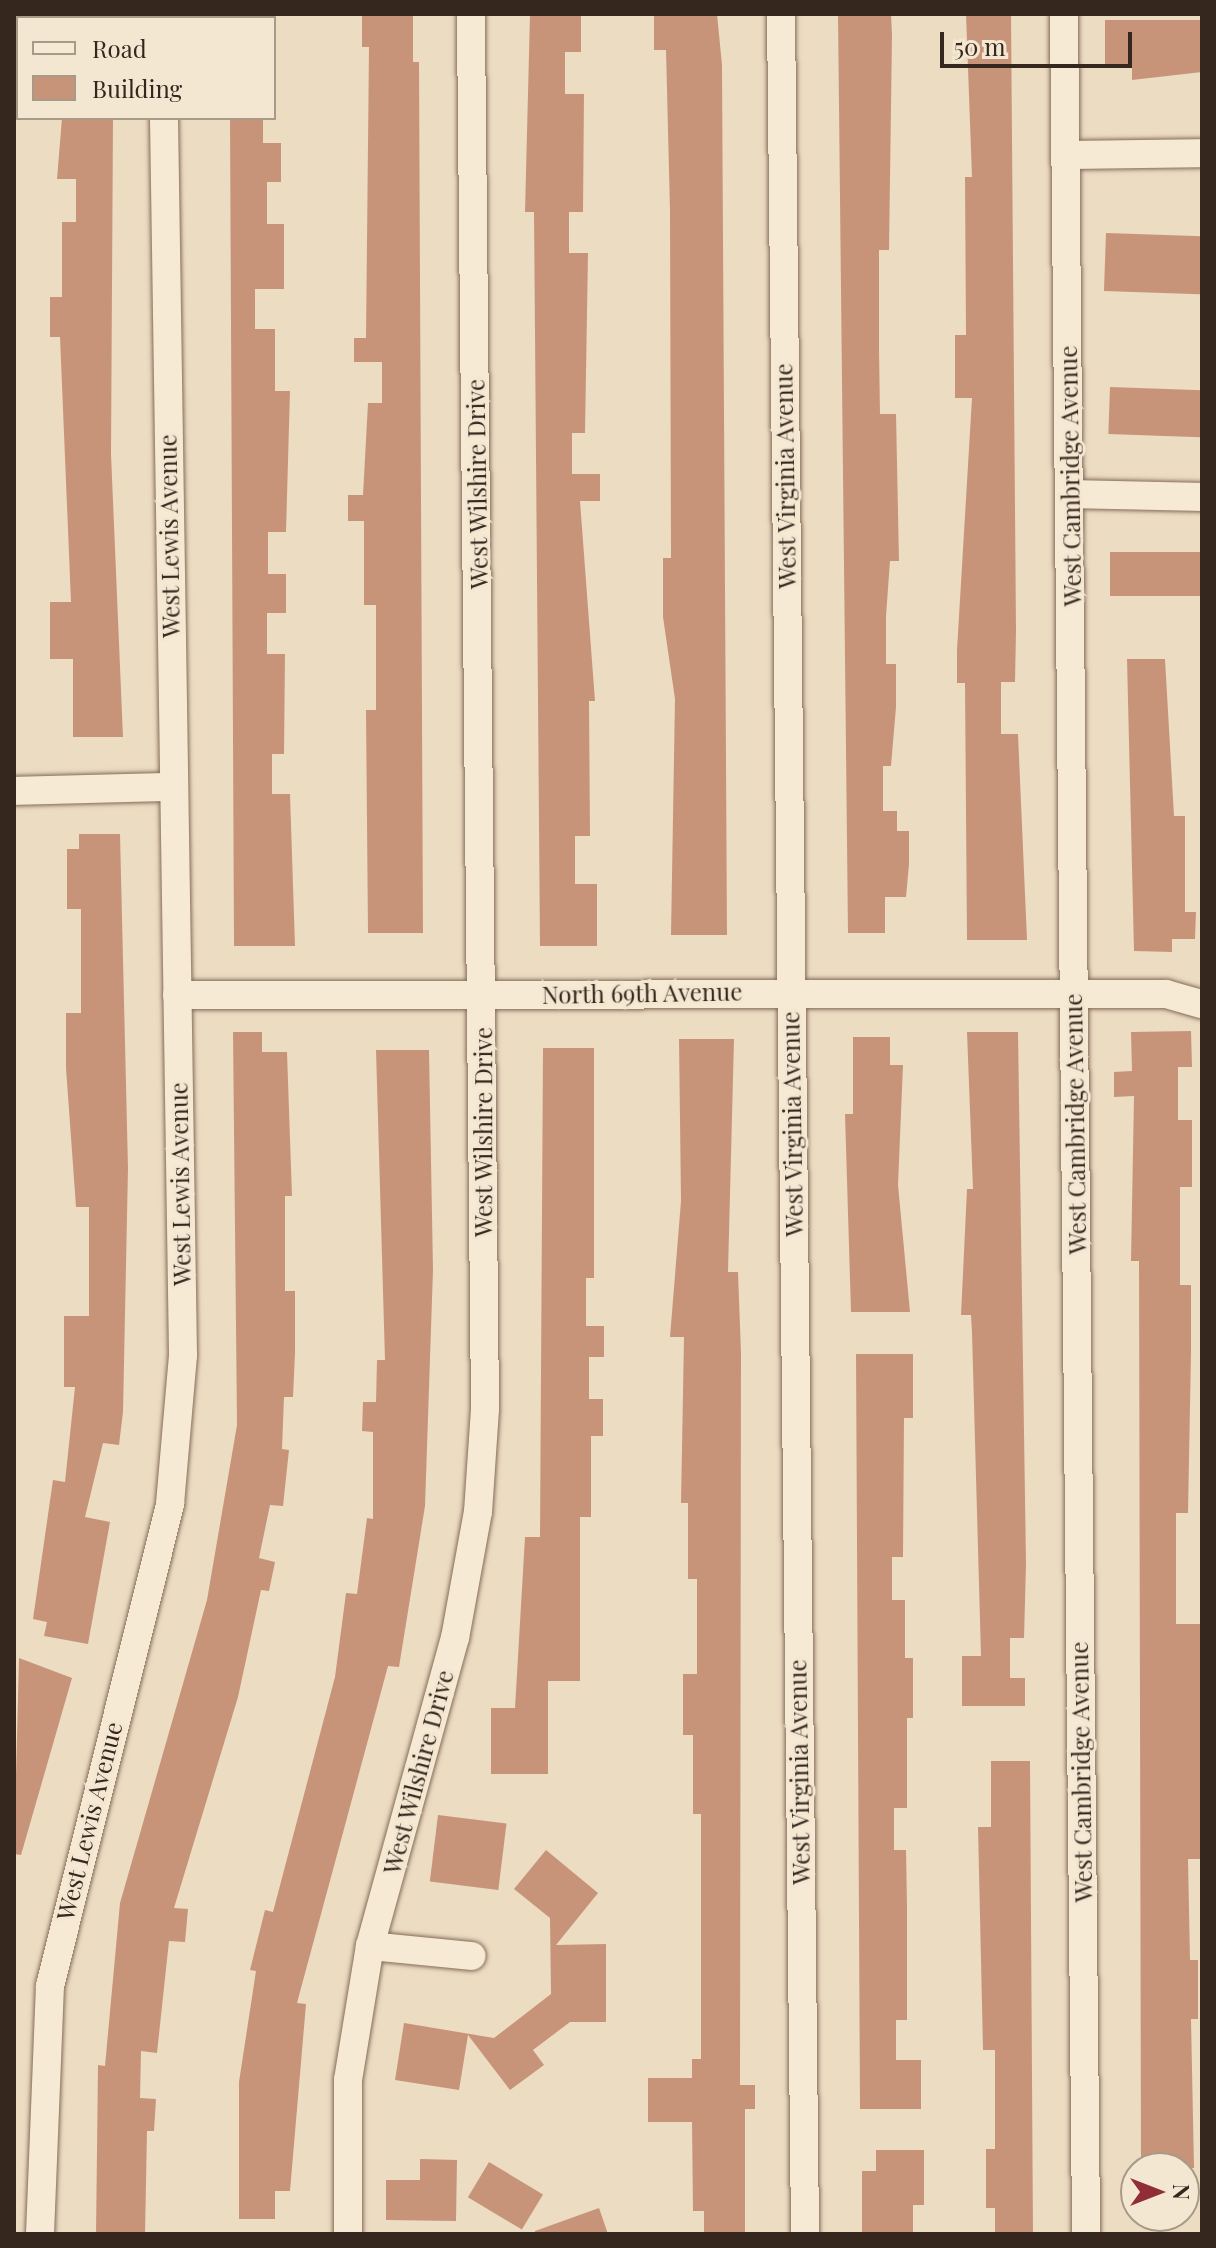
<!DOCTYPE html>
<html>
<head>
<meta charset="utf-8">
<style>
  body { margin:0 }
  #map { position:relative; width:1216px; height:2248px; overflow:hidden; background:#ecdcc2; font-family:"Playfair Display",serif }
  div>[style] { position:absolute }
  .building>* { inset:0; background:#c89479; transform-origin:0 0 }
  .roads { filter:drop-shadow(0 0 2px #856d5a) drop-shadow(0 0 2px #856d5a) }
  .minor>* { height:28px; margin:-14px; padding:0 14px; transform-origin:14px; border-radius:14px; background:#f7ead5 }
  span { translate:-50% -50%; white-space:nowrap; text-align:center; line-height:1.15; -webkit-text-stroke:6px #f4e7d1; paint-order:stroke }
  .street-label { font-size:24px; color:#35271e }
  .frame { position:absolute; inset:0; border:16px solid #35271e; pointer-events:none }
  .legend { position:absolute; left:16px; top:16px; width:260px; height:104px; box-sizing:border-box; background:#f4e7d1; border:2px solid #a89a89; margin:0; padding:10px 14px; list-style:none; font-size:24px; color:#35271e }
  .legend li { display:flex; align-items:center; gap:16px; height:40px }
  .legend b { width:40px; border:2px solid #a89a89 }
  .north { position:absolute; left:1120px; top:2152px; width:80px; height:80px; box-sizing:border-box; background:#f4e7d1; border:2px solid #a89a89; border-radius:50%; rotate:90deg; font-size:22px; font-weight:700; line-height:32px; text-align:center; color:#35271e }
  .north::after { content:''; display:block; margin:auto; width:28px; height:36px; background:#912d36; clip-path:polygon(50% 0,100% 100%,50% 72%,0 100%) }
  .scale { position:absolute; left:940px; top:32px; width:192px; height:36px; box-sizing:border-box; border:4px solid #35271e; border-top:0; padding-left:10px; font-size:24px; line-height:28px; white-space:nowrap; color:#35271e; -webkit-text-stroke:6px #f4e7d1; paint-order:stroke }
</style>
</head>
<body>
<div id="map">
  <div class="building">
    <i style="clip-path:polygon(362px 14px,413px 14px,413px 62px,419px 62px,423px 933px,368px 933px,366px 710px,376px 710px,376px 605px,364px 605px,364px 521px,348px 521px,348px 495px,363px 495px,368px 403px,382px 403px,382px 362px,354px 362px,354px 338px,366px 338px,369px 47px,362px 47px)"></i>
    <i style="clip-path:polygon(530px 14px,581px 14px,581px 52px,565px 52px,565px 94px,584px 94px,583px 212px,569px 212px,569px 253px,588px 253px,585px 433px,572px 433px,572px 474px,600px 474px,600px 501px,580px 501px,595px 701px,589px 701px,590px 836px,575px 836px,575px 884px,597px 884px,597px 946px,540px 946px,534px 212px,525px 212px)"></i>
    <i style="clip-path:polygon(654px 14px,717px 14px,722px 65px,727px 935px,671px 935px,675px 699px,663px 617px,663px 558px,671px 558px,670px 211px,666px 50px,654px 50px)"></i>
    <i style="clip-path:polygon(838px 14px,891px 14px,892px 35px,889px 250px,879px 250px,879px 350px,880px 414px,896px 414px,899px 561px,890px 561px,886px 616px,886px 664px,896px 664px,896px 707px,891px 766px,883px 766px,883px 811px,897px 811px,897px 831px,909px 831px,909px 864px,906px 897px,885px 897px,885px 933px,848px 933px)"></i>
    <i style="clip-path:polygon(966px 14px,1011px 14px,1016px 631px,1015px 682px,1001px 682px,1001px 734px,1018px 734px,1027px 940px,967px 940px,965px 683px,957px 683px,957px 650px,972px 398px,955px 398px,955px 335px,966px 335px,965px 177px,972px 177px)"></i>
    <i style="clip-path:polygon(1105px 20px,1202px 20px,1202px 72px,1132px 80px,1132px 66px,1105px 66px)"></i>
    <i style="clip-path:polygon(62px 118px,113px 118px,111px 454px,123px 737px,73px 737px,73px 659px,50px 659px,50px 602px,71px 602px,60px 337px,50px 337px,50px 297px,62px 297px,62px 222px,76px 222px,76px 179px,57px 179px)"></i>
    <i style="clip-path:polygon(230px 118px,263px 118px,263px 143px,281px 143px,281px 182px,267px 182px,267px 224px,284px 224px,284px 289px,255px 289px,255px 329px,275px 329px,275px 391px,290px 391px,286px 532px,268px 532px,268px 574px,286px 574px,286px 613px,267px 613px,267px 654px,285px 654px,284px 754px,272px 754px,272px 794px,290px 794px,295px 946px,234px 946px)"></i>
    <i style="left:1106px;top:233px;width:96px;height:58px;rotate:2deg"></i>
    <i style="left:1110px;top:387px;width:92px;height:47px;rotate:2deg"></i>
    <i style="left:1110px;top:552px;width:92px;height:44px"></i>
    <i style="clip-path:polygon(1127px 659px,1165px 659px,1174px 816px,1185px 816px,1185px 912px,1196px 912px,1195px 939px,1172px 939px,1172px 952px,1134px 951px)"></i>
    <i style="clip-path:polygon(79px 834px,120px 834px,128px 1168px,123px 1412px,119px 1445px,103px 1443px,85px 1517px,110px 1522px,88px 1644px,44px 1636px,47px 1622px,33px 1619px,53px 1480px,65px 1482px,75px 1387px,64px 1387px,64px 1316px,89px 1316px,89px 1207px,76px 1207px,66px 1068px,66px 1013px,81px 1013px,81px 909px,67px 909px,67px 849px,79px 849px)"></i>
    <i style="clip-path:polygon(1191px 1031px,1192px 1067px,1178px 1067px,1178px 1120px,1192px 1120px,1192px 1187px,1180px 1187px,1180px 1285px,1191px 1285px,1191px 1352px,1188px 1513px,1176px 1513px,1176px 1624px,1200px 1624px,1202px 1859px,1188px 1859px,1190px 1960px,1198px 1960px,1198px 2019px,1191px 2019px,1194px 2168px,1141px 2168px,1139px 1261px,1131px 1261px,1134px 1096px,1114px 1097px,1114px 1072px,1132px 1071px,1131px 1032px)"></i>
    <i style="clip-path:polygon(233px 1032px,262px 1032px,262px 1052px,287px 1052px,292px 1196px,285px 1196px,285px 1291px,295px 1291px,295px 1353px,293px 1397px,284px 1397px,282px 1449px,289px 1450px,283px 1506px,270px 1505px,259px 1558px,275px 1562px,269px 1591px,261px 1590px,238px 1697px,174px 1908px,188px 1909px,185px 1942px,169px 1941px,157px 2053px,141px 2051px,140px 2098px,156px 2099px,154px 2131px,147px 2131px,145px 2234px,96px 2234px,98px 2065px,105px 2066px,120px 1903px,207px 1600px,237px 1425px)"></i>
    <i style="clip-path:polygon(967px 1032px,1018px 1032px,1026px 1564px,1024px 1638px,1010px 1638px,1010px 1678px,1025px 1678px,1025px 1706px,962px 1706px,962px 1656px,981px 1656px,972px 1333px,971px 1315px,961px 1315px,967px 1189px,973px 1189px)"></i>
    <i style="clip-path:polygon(853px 1037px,890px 1037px,890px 1065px,903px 1065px,898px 1185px,910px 1312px,851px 1312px,845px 1114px,853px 1114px)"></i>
    <i style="clip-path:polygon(679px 1039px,734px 1039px,728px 1272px,738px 1272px,741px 1353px,740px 2085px,755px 2085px,755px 2109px,745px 2109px,745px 2234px,704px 2234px,704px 2211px,693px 2211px,692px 2122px,648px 2122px,648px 2078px,692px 2078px,692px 2059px,701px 2059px,701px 1814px,693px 1814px,693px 1735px,683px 1735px,683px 1674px,697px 1674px,697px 1579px,688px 1579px,688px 1503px,681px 1503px,684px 1337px,670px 1337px,681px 1201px)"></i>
    <i style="clip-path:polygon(543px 1048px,594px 1048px,594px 1278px,586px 1278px,586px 1326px,604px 1326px,604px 1357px,589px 1357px,589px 1399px,603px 1399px,603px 1436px,591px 1436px,591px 1517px,580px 1517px,580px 1681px,548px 1681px,548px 1774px,491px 1774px,491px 1708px,515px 1708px,525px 1537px,540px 1537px)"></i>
    <i style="clip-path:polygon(376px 1050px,429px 1050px,433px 1270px,425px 1506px,399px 1667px,388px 1666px,297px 2003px,306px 2004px,290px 2191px,275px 2191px,275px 2219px,239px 2219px,239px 2082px,256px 1971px,250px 1970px,265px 1910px,273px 1912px,335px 1677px,346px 1593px,357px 1594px,367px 1518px,373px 1519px,373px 1432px,362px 1431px,363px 1402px,376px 1402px,377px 1360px,385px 1360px)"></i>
    <i style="clip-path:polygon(856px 1354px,913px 1354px,913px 1418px,904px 1418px,903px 1557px,892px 1557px,892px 1600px,905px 1600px,905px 1658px,913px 1658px,913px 1718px,907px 1718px,907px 1808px,894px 1808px,894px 1850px,906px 1850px,907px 1906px,907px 2020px,896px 2020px,896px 2060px,921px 2060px,921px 2109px,860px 2109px)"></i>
    <i style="clip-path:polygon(19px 1658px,72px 1678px,21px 1855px,14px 1854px)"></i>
    <i style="clip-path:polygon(991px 1761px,1030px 1761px,1033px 2234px,995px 2234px,995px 2208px,986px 2208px,986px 2149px,995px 2149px,995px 2050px,983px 2050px,978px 1827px,991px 1827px)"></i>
    <i style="left:438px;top:1815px;width:69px;height:67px;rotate:7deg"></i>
    <i style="clip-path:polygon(546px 1850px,598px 1893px,556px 1945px,606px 1944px,606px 2022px,570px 2022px,533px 2050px,544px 2065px,510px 2090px,468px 2035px,459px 2090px,395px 2080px,404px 2023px,494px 2038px,551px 1994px,550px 1918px,514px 1889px)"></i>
    <i style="clip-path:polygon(876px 2150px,924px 2150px,924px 2205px,913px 2205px,913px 2234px,862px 2234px,862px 2171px,876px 2171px)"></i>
    <i style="clip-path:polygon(420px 2159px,457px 2160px,456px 2221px,386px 2220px,386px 2180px,420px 2180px)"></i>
    <i style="left:489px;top:2162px;width:63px;height:41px;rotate:31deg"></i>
    <i style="clip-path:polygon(599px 2208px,608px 2234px,535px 2234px,535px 2231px)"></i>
  </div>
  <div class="roads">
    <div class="minor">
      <i style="left:163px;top:14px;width:4px;rotate:90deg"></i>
      <i style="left:781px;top:14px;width:2220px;rotate:89.38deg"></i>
      <i style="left:1064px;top:14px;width:2220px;rotate:89.43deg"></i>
      <i style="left:1065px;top:155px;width:137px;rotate:-0.8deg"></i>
      <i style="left:1071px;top:494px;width:131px;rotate:1.3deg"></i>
      <i style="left:14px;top:791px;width:157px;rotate:-1.5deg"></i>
      <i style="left:177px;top:995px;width:989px;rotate:-0.06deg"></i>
      <i style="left:1166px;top:994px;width:37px;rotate:16deg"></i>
      <i style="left:370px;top:1946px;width:102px;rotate:5.6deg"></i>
      <i style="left:40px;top:2234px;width:248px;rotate:-87.7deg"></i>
      <i style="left:50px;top:1986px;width:497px;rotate:-76deg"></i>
      <i style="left:170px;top:1504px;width:150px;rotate:-85deg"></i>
      <i style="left:183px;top:1355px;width:1237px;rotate:-90.88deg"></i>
      <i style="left:348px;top:2234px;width:154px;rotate:-90deg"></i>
      <i style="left:348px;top:2080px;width:136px;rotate:-80.7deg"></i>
      <i style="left:370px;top:1946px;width:320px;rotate:-74.6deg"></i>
      <i style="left:455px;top:1638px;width:128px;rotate:-79.7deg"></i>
      <i style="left:478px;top:1512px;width:104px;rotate:-86.1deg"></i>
      <i style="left:485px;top:1408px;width:1394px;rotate:-90.58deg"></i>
    </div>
  </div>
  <div class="street-label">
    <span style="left:785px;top:476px;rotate:-91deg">West Virginia Avenue</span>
    <span style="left:1070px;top:476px;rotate:-91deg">West Cambridge Avenue</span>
    <span style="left:477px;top:484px;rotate:-91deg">West Wilshire Drive</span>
    <span style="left:169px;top:536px;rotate:-91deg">West Lewis Avenue</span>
    <span style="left:642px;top:993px;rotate:-1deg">North 69th Avenue</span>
    <span style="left:792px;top:1124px;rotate:-91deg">West Virginia Avenue</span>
    <span style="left:1075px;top:1124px;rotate:-91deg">West Cambridge Avenue</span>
    <span style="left:483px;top:1132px;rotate:-90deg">West Wilshire Drive</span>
    <span style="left:180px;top:1184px;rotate:-91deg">West Lewis Avenue</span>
    <span style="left:418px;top:1772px;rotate:-75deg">West Wilshire Drive</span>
    <span style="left:799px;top:1772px;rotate:-91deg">West Virginia Avenue</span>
    <span style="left:1081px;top:1772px;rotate:-91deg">West Cambridge Avenue</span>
    <span style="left:89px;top:1821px;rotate:-76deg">West Lewis Avenue</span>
  </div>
  <div class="frame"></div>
  <ul class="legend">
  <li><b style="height:10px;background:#f7ead5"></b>Road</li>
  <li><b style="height:22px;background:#c89479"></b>Building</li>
  </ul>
  <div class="north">N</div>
  <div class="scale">50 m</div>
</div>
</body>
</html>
